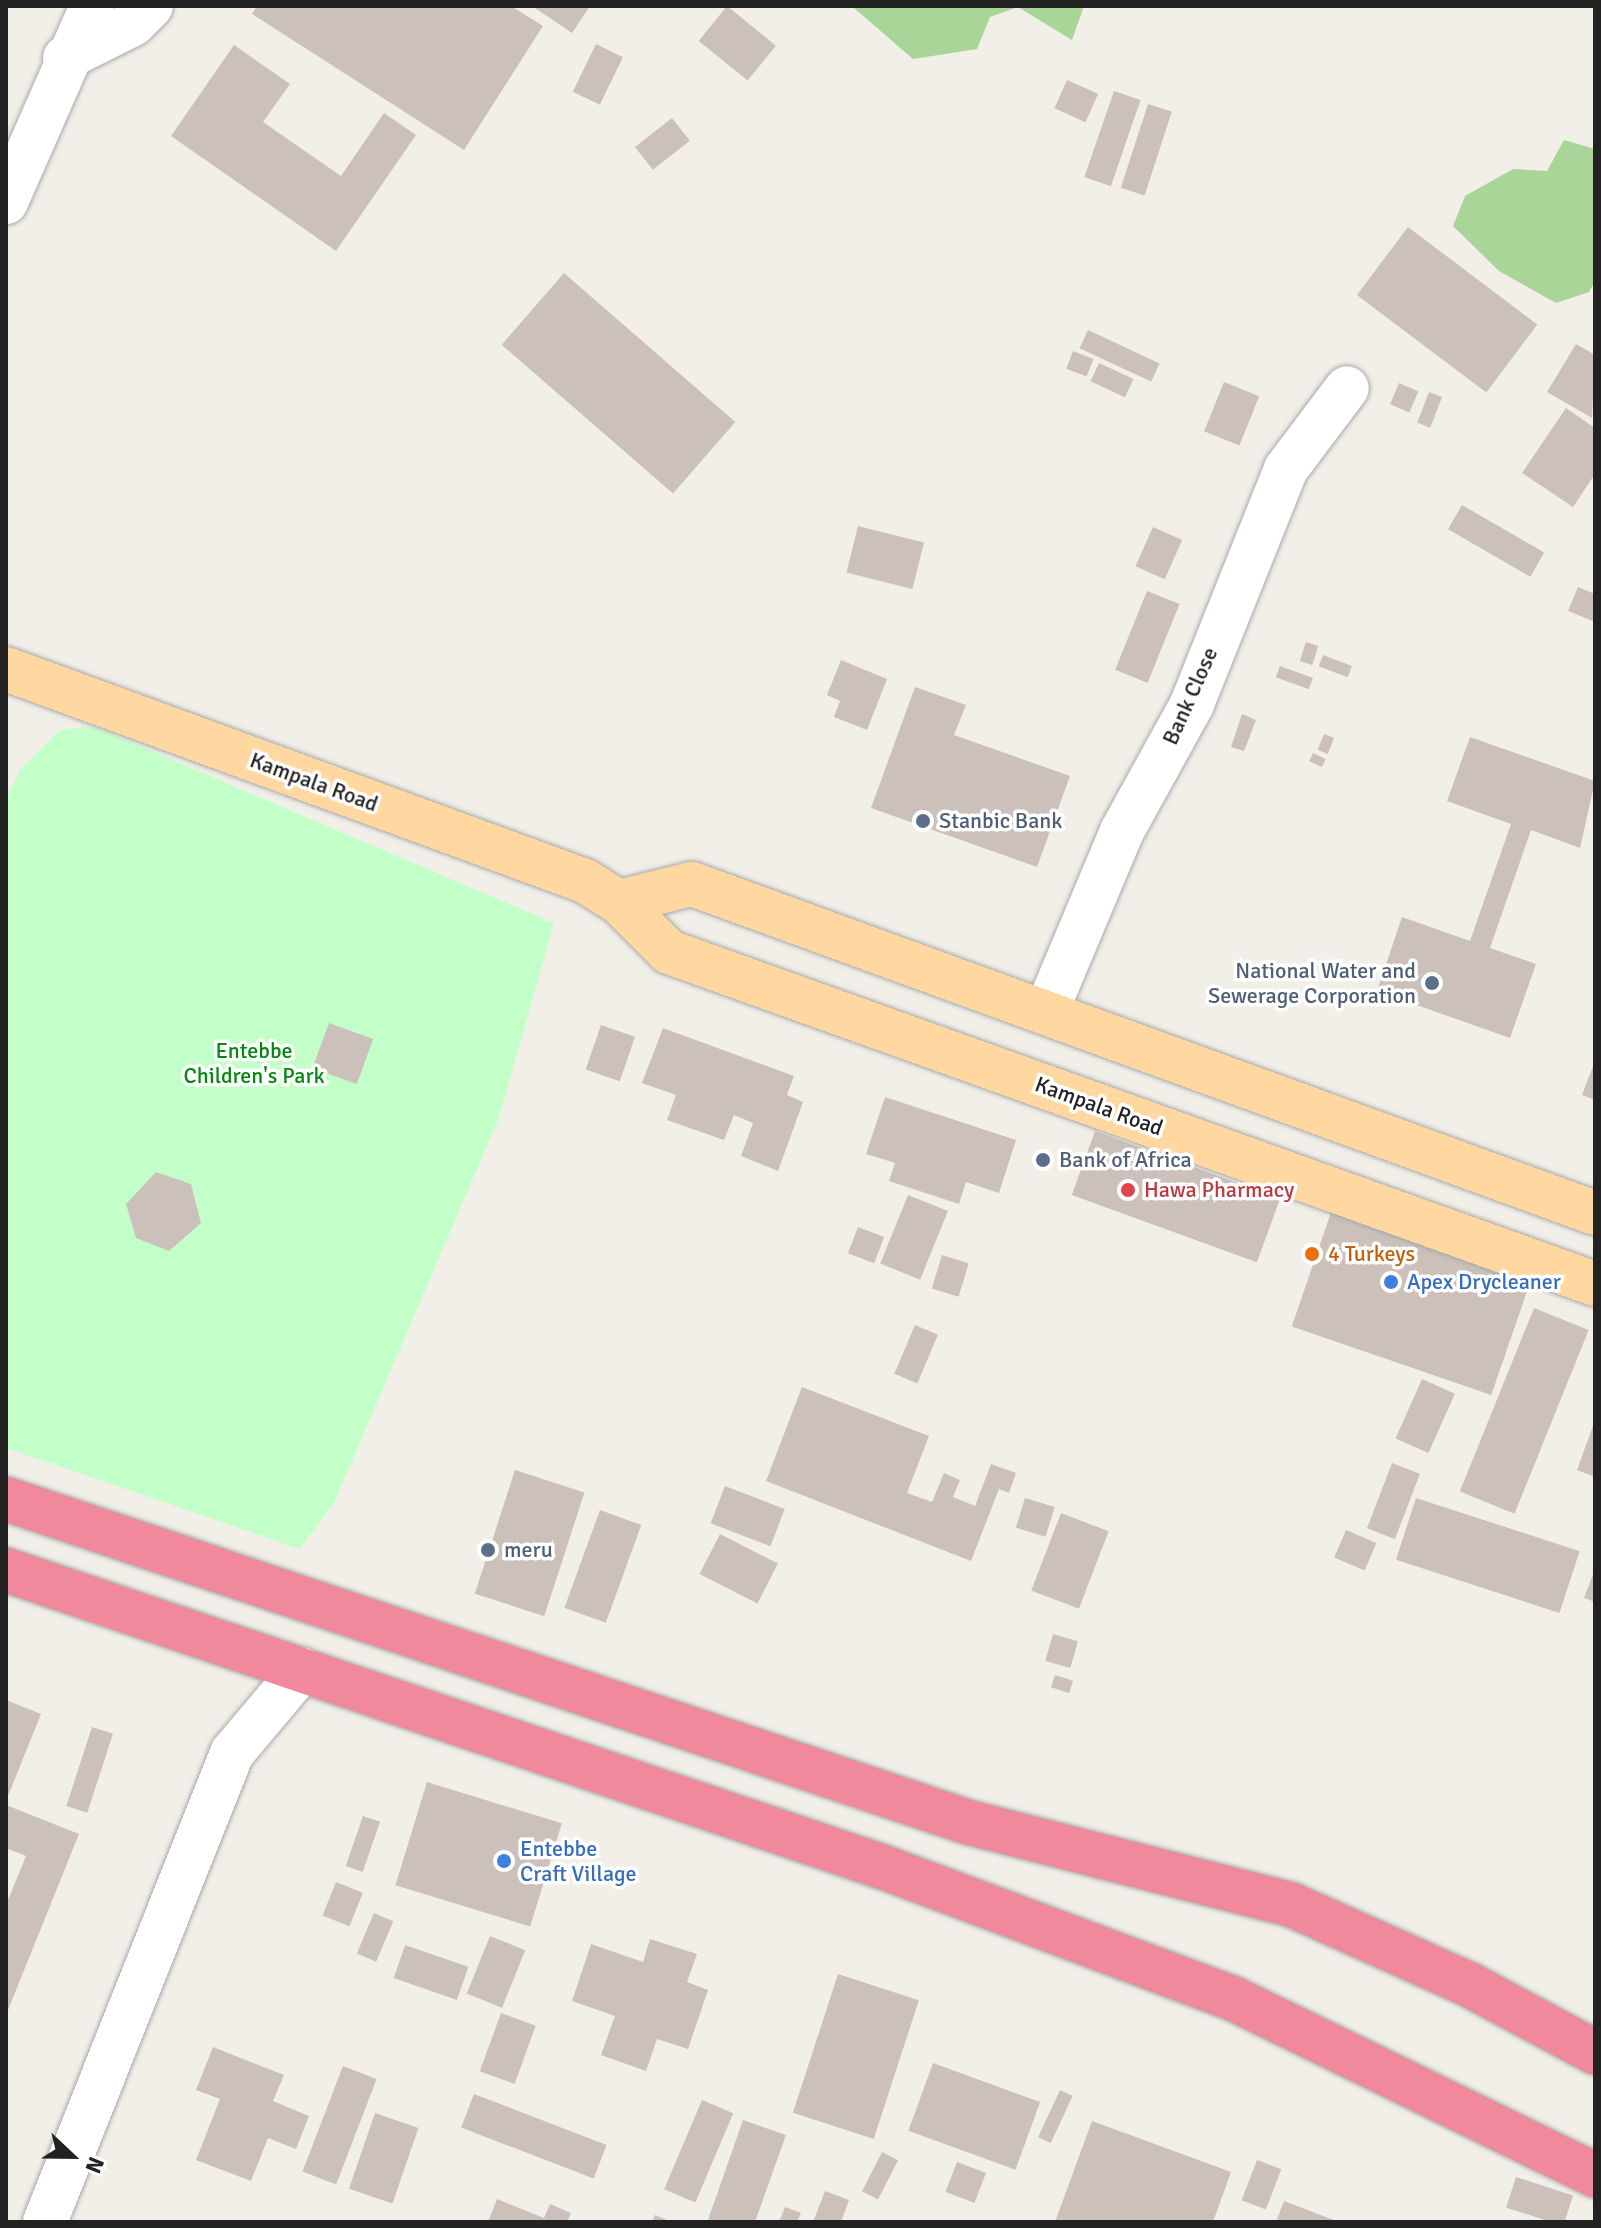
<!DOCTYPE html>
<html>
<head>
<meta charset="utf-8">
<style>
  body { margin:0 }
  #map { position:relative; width:1601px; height:2228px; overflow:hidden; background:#f2efe8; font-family:Signika,sans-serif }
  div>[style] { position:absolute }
  .forest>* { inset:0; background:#aad599 }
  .park>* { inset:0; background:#c3ffc8 }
  .building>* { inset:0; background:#cbc1ba; transform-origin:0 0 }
  .roads { filter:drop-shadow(0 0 2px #a9a9a9) drop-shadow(0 0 2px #a9a9a9) }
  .minor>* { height:44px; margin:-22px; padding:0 22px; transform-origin:22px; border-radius:22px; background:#fff }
  .major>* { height:44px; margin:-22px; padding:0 22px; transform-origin:22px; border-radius:22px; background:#ffd7a0 }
  .highway>* { height:44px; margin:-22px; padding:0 22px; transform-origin:22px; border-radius:22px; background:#f0899c }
  .dots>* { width:22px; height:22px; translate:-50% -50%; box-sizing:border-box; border:4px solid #fff; border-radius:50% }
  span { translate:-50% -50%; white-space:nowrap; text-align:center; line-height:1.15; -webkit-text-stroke:7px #fff; paint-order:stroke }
  .street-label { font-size:22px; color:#222 }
  .service-label { font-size:22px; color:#4e5e75 }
  .left { translate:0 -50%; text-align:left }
  .right { translate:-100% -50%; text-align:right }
  .park-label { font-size:22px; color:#02880e }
  .health-label { font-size:22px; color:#be3a42 }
  .food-label { font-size:22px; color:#c56008 }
  .shop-label { font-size:22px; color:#366cbe }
  .frame { position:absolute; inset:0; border:8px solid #222; pointer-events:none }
  .north { position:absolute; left:32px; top:2116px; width:80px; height:80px; -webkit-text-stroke:6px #fff; paint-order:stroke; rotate:112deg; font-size:22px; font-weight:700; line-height:32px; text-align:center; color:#222 }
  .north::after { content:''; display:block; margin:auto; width:28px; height:36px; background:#222; clip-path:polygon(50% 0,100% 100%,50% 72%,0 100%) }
</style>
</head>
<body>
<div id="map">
  <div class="forest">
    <i style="clip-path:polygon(1084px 6px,1072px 40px,1018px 7px,990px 17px,977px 49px,913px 59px,854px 8px)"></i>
    <i style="clip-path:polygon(1564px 140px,1595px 149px,1595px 281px,1589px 292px,1556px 303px,1499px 271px,1453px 226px,1465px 196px,1513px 169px,1547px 171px)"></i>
  </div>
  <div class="park">
    <i style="clip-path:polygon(93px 726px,554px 923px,499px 1118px,335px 1501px,300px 1549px,6px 1448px,6px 800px,20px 769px,61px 730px)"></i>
  </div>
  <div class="building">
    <i style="clip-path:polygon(257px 6px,511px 6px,543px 26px,464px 150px,252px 14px)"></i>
    <i style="clip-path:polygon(532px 6px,590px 6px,572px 33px)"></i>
    <i style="left:727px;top:6px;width:63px;height:45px;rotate:39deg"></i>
    <i style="left:596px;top:44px;width:30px;height:53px;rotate:26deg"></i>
    <i style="clip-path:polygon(234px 45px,290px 84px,263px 122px,341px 176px,384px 113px,416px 135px,336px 251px,171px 136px)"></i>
    <i style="left:1067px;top:80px;width:34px;height:31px;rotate:24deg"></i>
    <i style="left:1114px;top:91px;width:28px;height:91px;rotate:19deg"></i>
    <i style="left:1148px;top:104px;width:25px;height:88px;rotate:18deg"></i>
    <i style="left:672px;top:118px;width:29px;height:47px;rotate:52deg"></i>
    <i style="left:1408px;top:227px;width:162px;height:85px;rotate:37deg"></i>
    <i style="left:564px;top:273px;width:227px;height:95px;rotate:41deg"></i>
    <i style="left:1088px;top:330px;width:79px;height:20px;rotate:25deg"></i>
    <i style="clip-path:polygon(1576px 344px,1595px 355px,1592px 418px,1547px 392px)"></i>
    <i style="left:1073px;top:351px;width:22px;height:19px;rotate:21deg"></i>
    <i style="left:1099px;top:363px;width:38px;height:20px;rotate:25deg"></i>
    <i style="left:1224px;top:382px;width:38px;height:53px;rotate:22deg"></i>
    <i style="left:1399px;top:383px;width:21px;height:23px;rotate:23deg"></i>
    <i style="left:1429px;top:392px;width:14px;height:33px;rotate:21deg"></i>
    <i style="clip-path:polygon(1566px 408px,1595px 428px,1595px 474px,1573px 507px,1522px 473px)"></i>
    <i style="left:1462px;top:505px;width:95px;height:28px;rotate:30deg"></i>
    <i style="left:858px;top:526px;width:68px;height:48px;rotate:14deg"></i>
    <i style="left:1153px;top:527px;width:32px;height:43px;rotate:24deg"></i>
    <i style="clip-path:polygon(1578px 587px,1595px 594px,1595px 622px,1568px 611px)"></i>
    <i style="left:1147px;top:591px;width:35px;height:85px;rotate:22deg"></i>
    <i style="left:1306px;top:642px;width:13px;height:20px;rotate:18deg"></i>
    <i style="left:1323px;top:655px;width:31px;height:12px;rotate:21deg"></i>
    <i style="clip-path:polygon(841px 660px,887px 679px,867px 730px,834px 717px,840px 701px,827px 695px)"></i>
    <i style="left:1280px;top:666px;width:35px;height:12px;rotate:20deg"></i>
    <i style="clip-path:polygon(915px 687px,966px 705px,954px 735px,1070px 776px,1037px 867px,871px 808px)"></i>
    <i style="clip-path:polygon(1242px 714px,1256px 720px,1244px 751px,1231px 747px)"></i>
    <i style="left:1324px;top:734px;width:11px;height:17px;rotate:22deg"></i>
    <i style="clip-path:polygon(1470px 737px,1595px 781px,1580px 848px,1531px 830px,1490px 948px,1536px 964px,1510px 1038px,1377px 991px,1402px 917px,1470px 941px,1511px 824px,1447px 801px)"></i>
    <i style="left:1313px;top:753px;width:14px;height:9px;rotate:25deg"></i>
    <i style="left:329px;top:1023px;width:47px;height:48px;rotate:20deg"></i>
    <i style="left:601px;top:1025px;width:36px;height:47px;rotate:19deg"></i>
    <i style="clip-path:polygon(663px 1028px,794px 1076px,787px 1095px,803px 1102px,778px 1171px,741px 1156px,753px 1123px,734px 1115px,724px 1140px,667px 1120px,676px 1095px,642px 1083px)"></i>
    <i style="clip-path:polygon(1595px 1061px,1595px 1100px,1582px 1095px)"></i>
    <i style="clip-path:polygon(885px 1097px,1016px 1140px,999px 1193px,966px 1182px,959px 1204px,889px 1181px,895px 1163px,866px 1154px)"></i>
    <i style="left:1095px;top:1131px;width:197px;height:68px;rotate:20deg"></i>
    <i style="clip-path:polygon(156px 1172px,191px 1184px,201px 1223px,169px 1251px,136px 1238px,126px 1204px)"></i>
    <i style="left:908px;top:1195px;width:43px;height:74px;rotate:22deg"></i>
    <i style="left:1337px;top:1195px;width:211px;height:139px;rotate:19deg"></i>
    <i style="left:858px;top:1227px;width:28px;height:28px;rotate:21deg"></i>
    <i style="left:942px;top:1255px;width:28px;height:35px;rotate:17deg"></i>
    <i style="left:1534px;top:1308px;width:59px;height:198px;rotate:22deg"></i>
    <i style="left:915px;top:1325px;width:25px;height:53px;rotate:23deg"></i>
    <i style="left:1422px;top:1379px;width:36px;height:65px;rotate:24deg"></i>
    <i style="clip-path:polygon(802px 1387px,929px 1436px,907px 1493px,932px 1502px,944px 1473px,960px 1480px,953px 1497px,975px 1506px,991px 1464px,1016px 1473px,1009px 1493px,999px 1489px,971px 1561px,766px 1481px)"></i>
    <i style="clip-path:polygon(1595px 1420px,1595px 1477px,1577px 1470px)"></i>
    <i style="left:1392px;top:1463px;width:30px;height:70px;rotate:21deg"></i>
    <i style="left:515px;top:1470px;width:73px;height:130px;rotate:18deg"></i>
    <i style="left:725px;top:1486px;width:64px;height:40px;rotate:21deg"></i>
    <i style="left:1025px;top:1498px;width:31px;height:31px;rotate:17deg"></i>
    <i style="left:1416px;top:1498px;width:172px;height:65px;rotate:18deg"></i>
    <i style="left:600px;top:1510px;width:44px;height:104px;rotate:20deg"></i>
    <i style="left:1061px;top:1513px;width:51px;height:83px;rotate:21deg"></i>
    <i style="left:1346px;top:1530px;width:33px;height:30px;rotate:23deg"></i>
    <i style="left:720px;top:1534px;width:65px;height:45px;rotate:27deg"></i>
    <i style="clip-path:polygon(1595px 1569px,1595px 1602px,1584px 1598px)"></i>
    <i style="left:1053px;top:1634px;width:26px;height:28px;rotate:16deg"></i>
    <i style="left:1055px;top:1675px;width:19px;height:13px;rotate:18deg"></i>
    <i style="clip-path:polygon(6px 1700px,41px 1714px,6px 1801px)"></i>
    <i style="left:92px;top:1727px;width:22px;height:83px;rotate:18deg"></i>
    <i style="left:427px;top:1782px;width:141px;height:108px;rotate:17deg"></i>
    <i style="clip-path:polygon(6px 1805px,79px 1834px,6px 2015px,6px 1905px,26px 1856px,6px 1848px)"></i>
    <i style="left:363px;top:1816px;width:18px;height:53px;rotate:19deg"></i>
    <i style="left:336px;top:1882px;width:29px;height:36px;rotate:22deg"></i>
    <i style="left:374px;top:1913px;width:21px;height:44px;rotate:23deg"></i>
    <i style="left:490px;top:1936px;width:38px;height:62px;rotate:22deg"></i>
    <i style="clip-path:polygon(650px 1939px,697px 1954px,687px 1982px,708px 1990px,688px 2049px,657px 2039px,646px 2071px,601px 2055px,615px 2016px,572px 2001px,591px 1944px,643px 1962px)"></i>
    <i style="left:405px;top:1945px;width:67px;height:35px;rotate:19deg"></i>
    <i style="left:838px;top:1974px;width:85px;height:146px;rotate:18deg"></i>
    <i style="left:501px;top:2013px;width:37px;height:62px;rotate:20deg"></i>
    <i style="clip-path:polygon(213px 2047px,284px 2075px,273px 2101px,309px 2116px,296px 2149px,268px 2138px,251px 2181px,196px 2160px,220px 2099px,196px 2090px)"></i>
    <i style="left:933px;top:2063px;width:114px;height:72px;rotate:20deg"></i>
    <i style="left:343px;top:2066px;width:36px;height:113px;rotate:21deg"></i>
    <i style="left:1060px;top:2090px;width:14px;height:52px;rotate:25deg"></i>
    <i style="left:474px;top:2094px;width:142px;height:36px;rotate:21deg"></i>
    <i style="left:702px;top:2100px;width:34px;height:97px;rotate:23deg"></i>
    <i style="left:375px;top:2113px;width:46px;height:80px;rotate:19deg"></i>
    <i style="clip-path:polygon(743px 2120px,786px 2135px,755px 2222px,715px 2222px,708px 2220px)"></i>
    <i style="clip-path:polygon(1092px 2121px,1231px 2172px,1213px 2222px,1055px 2222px)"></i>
    <i style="left:882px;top:2152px;width:18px;height:44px;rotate:27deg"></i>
    <i style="left:1257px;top:2160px;width:26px;height:43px;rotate:21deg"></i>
    <i style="left:957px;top:2162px;width:31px;height:32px;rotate:21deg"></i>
    <i style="left:1516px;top:2177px;width:60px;height:32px;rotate:18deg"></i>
    <i style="clip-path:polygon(825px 2191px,849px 2200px,841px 2222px,813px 2222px)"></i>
    <i style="clip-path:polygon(497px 2199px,544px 2218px,550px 2204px,571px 2213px,567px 2222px,488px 2222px)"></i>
    <i style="clip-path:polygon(1284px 2201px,1339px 2222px,1276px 2222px)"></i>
    <i style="clip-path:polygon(785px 2207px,801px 2213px,797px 2222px,779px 2222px)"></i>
    <i style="clip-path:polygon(655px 2215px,672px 2222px,652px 2222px)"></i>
  </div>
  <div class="roads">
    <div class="minor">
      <i style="left:65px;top:58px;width:76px;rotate:-26.6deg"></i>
      <i style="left:133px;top:24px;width:25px;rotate:-45deg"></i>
      <i style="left:6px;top:202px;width:214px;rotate:-66.3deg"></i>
      <i style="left:1046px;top:1012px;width:196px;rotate:-67.2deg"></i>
      <i style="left:1122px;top:831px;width:145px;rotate:-61.1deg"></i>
      <i style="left:1192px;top:704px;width:253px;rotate:-68.2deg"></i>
      <i style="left:1286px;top:469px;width:101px;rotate:-53deg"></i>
      <i style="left:45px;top:2222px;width:505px;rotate:-68.26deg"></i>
      <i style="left:232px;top:1753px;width:109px;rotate:-49.9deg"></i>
    </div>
    <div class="major">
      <i style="left:6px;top:669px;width:617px;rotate:20.11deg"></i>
      <i style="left:585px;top:881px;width:40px;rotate:32deg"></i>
      <i style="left:619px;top:902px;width:71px;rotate:45deg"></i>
      <i style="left:669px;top:952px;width:984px;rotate:19.72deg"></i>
      <i style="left:619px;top:902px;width:75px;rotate:-13.9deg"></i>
      <i style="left:692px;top:884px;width:961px;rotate:20.02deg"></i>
    </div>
    <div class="highway">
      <i style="left:6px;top:1499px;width:1018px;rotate:18.56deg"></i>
      <i style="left:971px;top:1823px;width:331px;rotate:14.3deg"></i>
      <i style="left:1292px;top:1905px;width:193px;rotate:24.2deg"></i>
      <i style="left:1468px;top:1984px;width:144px;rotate:28.2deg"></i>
      <i style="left:6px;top:1570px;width:926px;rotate:18.71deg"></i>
      <i style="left:883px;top:1867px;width:375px;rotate:20.6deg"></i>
      <i style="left:1234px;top:1999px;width:402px;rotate:26deg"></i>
    </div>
  </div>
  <div class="dots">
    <i style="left:923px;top:821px;background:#5c6f8a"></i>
    <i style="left:1432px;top:983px;background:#5c6f8a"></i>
    <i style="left:1043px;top:1160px;background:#5c6f8a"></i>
    <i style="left:1128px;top:1190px;background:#e0444e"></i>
    <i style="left:1312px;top:1254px;background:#e8710a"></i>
    <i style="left:1391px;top:1282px;background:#3f7fe0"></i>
    <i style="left:488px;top:1550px;background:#5c6f8a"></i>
    <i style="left:504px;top:1861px;background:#3f7fe0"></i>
  </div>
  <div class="street-label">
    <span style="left:1190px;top:696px;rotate:-66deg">Bank Close</span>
    <span style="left:314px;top:782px;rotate:20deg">Kampala Road</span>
    <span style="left:1099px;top:1106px;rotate:20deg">Kampala Road</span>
  </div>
  <div class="service-label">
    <span class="left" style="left:939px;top:821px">Stanbic Bank</span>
    <span class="right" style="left:1416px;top:983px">National Water and<br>Sewerage Corporation</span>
    <span class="left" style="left:1059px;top:1160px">Bank of Africa</span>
    <span class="left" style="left:504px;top:1550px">meru</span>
  </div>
  <div class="park-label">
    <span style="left:254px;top:1063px">Entebbe<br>Children's Park</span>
  </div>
  <div class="health-label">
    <span class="left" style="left:1144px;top:1190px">Hawa Pharmacy</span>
  </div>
  <div class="food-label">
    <span class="left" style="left:1328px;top:1254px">4 Turkeys</span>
  </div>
  <div class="shop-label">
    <span class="left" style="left:1407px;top:1282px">Apex Drycleaner</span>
    <span class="left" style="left:520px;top:1861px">Entebbe<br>Craft Village</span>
  </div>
  <div class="frame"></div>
  <div class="north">N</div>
</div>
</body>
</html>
